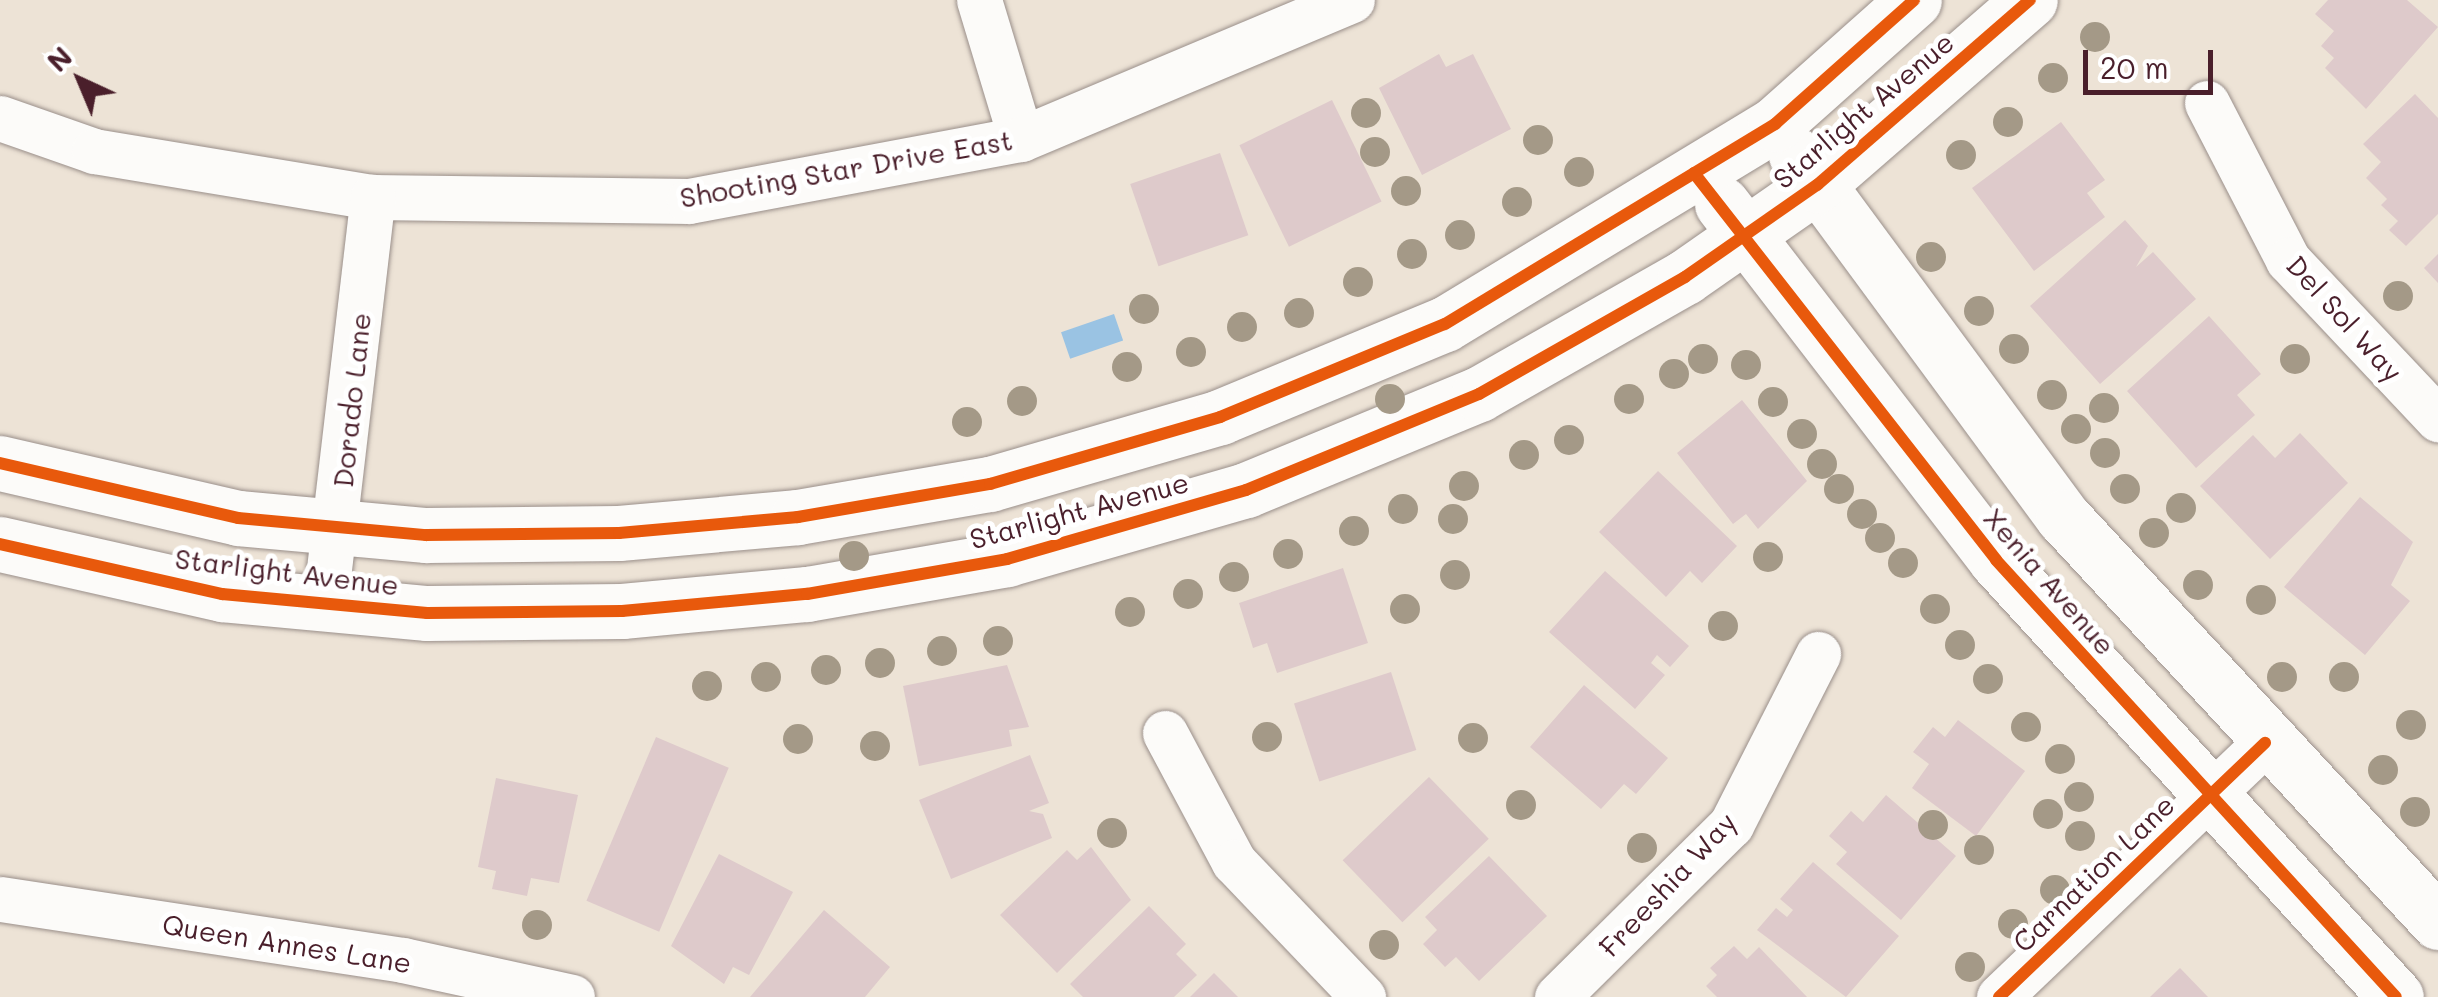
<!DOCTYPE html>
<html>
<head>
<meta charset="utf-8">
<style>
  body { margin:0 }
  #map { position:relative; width:2438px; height:997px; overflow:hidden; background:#ede3d6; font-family:Mali,sans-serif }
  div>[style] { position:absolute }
  .water>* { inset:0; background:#9ac3e3; transform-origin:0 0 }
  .building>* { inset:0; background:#decacb; transform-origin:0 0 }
  .roads { filter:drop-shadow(0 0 2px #9a8f8a) drop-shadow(0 0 2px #9a8f8a) }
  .minor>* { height:45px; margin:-22.5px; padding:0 22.5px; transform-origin:22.5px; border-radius:22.5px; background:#fcfbf9 }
  .tertiary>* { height:55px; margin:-27.5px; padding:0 27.5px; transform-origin:27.5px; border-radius:27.5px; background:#fcfbf9 }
  .cycleway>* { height:12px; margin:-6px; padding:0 6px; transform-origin:6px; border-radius:6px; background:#e8590c }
  .trees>* { width:30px; height:30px; margin:-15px; border-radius:50%; background:#a49987 }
  span { translate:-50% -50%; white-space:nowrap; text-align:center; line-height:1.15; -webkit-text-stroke:10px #fff; paint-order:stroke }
  .street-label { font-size:28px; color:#4a1f2b }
  .north { position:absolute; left:30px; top:30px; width:100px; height:100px; -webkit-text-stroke:8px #fff; paint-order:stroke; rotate:316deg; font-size:28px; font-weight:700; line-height:40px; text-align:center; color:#4a1f2b }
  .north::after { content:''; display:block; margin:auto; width:35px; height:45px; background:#4a1f2b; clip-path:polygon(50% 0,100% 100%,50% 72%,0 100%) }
  .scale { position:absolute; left:2083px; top:50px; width:130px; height:45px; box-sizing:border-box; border:5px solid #4a1f2b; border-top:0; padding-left:12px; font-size:30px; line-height:35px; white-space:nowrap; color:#4a1f2b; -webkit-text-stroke:8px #fff; paint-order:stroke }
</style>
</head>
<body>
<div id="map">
  <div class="water">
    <i style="left:1114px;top:314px;width:28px;height:56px;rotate:71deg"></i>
  </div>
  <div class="building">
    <i style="clip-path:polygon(2328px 0,2407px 0,2438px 27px,2366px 109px,2325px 68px,2334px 58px,2321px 46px,2334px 31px,2315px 14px)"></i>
    <i style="clip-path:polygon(1439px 54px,1446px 67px,1473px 54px,1511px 129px,1422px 175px,1379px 88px)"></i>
    <i style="clip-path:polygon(2415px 94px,2438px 118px,2438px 214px,2406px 246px,2389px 230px,2398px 221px,2381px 205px,2387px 199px,2366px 178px,2381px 162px,2363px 144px)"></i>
    <i style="left:1332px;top:100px;width:113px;height:103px;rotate:64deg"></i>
    <i style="clip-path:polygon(2061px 122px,2105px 180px,2087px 193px,2105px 217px,2034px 271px,1972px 188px)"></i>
    <i style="left:1220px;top:153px;width:87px;height:95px;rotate:71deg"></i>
    <i style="clip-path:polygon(2125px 220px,2148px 246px,2136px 267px,2153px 252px,2196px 299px,2100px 384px,2030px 306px)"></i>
    <i style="clip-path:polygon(2438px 254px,2438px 283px,2424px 268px)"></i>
    <i style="clip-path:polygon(2209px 316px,2261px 374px,2237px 395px,2255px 415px,2196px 468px,2127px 391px)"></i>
    <i style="clip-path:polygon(1742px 400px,1807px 481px,1758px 529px,1746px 514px,1733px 524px,1677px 453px)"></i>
    <i style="clip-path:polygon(2300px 433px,2348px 483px,2270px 559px,2200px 486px,2253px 435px,2275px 458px)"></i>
    <i style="clip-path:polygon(1658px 471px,1737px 546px,1702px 583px,1690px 571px,1666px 597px,1599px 532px)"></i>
    <i style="clip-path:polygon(2360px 497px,2413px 542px,2391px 585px,2410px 601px,2365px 655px,2284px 587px)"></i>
    <i style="clip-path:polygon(1343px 568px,1368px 643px,1277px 673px,1267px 643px,1253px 648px,1239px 603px)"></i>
    <i style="clip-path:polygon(1605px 571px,1689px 646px,1670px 667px,1657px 655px,1651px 663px,1665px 675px,1635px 709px,1549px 632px)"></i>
    <i style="clip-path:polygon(1007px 665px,1029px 727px,1009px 730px,1012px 746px,919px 766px,903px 686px)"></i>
    <i style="left:1391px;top:672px;width:82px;height:102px;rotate:72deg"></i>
    <i style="clip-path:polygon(1584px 685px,1668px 758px,1636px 794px,1624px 784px,1601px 809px,1530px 747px)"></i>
    <i style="clip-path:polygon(1958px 720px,2025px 771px,1976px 836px,1912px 788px,1929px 764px,1913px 752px,1933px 727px,1945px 737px)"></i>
    <i style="left:656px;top:737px;width:79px;height:178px;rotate:23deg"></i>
    <i style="clip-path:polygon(1030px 755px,1049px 803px,1029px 811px,1043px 814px,1052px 838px,951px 879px,919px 800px)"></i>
    <i style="left:1429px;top:777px;width:86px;height:120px;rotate:46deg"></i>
    <i style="clip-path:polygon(496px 778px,578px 795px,559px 883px,531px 878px,527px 896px,492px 889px,496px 871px,478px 867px)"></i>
    <i style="clip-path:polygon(1886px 795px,1956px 856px,1901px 920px,1836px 864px,1847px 852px,1829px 836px,1851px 811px,1863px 822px)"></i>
    <i style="clip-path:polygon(1091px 847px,1131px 900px,1057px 973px,1000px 915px,1067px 850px,1077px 860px)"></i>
    <i style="clip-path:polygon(719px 854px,793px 892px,749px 975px,733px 967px,724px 984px,671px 946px)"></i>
    <i style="clip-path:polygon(1489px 856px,1547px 916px,1479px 981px,1456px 957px,1445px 967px,1423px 944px,1437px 930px,1425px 917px)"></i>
    <i style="clip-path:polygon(1813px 862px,1899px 936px,1846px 997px,1757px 930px,1776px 908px,1787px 917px,1793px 910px,1780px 899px)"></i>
    <i style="clip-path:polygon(1149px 906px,1186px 944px,1176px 954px,1197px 975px,1174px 997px,1083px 997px,1070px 984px)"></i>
    <i style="clip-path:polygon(824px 910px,890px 967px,865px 997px,750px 997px)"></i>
    <i style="clip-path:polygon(1734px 946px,1747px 959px,1759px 947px,1807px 997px,1717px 997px,1706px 986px,1717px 975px,1710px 968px)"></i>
    <i style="clip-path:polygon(2180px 968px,2208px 997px,2150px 997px)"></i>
    <i style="clip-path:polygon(1214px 973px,1238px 997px,1190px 997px)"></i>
  </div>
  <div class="roads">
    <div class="minor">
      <i style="left:979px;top:0;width:145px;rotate:73.2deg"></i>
      <i style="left:2207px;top:103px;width:177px;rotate:62.7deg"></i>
      <i style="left:2288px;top:260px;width:219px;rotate:46.7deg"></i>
      <i style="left:0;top:118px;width:100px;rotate:19.3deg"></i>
      <i style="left:94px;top:151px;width:283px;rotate:9.4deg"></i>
      <i style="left:373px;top:197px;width:316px;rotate:0.7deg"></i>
      <i style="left:689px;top:201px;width:338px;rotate:-10.6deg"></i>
      <i style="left:1021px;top:139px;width:359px;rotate:-22.8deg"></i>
      <i style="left:325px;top:603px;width:409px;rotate:-83.3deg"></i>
      <i style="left:1165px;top:733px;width:146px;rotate:61.9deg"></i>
      <i style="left:1234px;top:862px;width:187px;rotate:46.3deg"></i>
      <i style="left:0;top:899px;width:408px;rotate:8.6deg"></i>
      <i style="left:403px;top:960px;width:173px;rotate:12.3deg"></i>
      <i style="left:1557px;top:997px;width:245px;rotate:-44.7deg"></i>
      <i style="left:1731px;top:825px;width:192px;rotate:-63deg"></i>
      <i style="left:1999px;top:997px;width:368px;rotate:-43.7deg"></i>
    </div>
    <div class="tertiary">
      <i style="left:1796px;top:155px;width:450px;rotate:53.6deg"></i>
      <i style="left:2063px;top:517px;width:552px;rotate:47.2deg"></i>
      <i style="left:1722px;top:204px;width:449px;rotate:52.4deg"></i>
      <i style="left:1996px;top:560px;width:592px;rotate:47.53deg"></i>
      <i style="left:0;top:463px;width:244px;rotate:13deg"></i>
      <i style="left:238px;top:518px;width:189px;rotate:5.2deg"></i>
      <i style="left:426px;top:535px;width:193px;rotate:-0.6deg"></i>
      <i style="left:619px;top:533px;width:180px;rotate:-5.1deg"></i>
      <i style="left:798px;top:517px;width:195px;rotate:-9.8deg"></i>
      <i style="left:990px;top:484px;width:240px;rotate:-16.2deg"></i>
      <i style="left:1220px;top:417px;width:243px;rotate:-22.5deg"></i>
      <i style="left:1445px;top:324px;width:386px;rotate:-31.2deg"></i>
      <i style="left:1775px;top:124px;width:186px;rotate:-41.7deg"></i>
      <i style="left:0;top:544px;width:228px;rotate:12.7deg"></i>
      <i style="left:222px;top:594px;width:206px;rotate:5.3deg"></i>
      <i style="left:427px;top:613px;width:195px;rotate:-0.6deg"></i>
      <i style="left:622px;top:611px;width:186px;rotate:-5.3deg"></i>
      <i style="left:807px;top:594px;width:203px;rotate:-9.9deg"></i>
      <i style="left:1007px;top:559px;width:249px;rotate:-16.1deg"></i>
      <i style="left:1246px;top:490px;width:252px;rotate:-22.4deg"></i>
      <i style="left:1479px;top:394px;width:237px;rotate:-29.6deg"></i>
      <i style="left:1685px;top:277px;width:161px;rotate:-34.9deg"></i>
      <i style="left:1817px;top:185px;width:282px;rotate:-41deg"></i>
    </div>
  </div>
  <div class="cycleway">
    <i style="left:1694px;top:173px;width:491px;rotate:52deg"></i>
    <i style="left:1996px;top:560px;width:592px;rotate:47.53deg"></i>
    <i style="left:0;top:463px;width:244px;rotate:13deg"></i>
    <i style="left:238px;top:518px;width:189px;rotate:5.2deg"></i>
    <i style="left:426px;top:535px;width:193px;rotate:-0.6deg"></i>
    <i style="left:619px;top:533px;width:180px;rotate:-5.1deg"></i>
    <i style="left:798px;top:517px;width:195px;rotate:-9.8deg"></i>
    <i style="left:990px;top:484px;width:240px;rotate:-16.2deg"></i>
    <i style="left:1220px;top:417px;width:243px;rotate:-22.5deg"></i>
    <i style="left:1445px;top:324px;width:386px;rotate:-31.2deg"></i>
    <i style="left:1775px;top:124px;width:186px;rotate:-41.7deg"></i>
    <i style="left:0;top:544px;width:228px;rotate:12.7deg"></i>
    <i style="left:222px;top:594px;width:206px;rotate:5.3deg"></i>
    <i style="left:427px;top:613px;width:195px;rotate:-0.6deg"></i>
    <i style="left:622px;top:611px;width:186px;rotate:-5.3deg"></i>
    <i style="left:807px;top:594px;width:203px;rotate:-9.9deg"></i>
    <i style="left:1007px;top:559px;width:249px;rotate:-16.1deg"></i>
    <i style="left:1246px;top:490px;width:252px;rotate:-22.4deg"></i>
    <i style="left:1479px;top:394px;width:237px;rotate:-29.6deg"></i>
    <i style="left:1685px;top:277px;width:161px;rotate:-34.9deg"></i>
    <i style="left:1817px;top:185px;width:282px;rotate:-41deg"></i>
    <i style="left:1999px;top:997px;width:368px;rotate:-43.7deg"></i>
  </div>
  <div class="trees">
    <i style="left:2095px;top:37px"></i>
    <i style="left:2053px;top:78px"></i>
    <i style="left:1366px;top:113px"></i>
    <i style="left:2008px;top:122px"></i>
    <i style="left:1538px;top:140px"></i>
    <i style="left:1375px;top:152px"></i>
    <i style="left:1961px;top:155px"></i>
    <i style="left:1579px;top:172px"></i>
    <i style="left:1406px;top:191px"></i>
    <i style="left:1517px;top:202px"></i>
    <i style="left:1460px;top:235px"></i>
    <i style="left:1412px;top:254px"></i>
    <i style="left:1931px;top:257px"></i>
    <i style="left:1358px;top:282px"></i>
    <i style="left:2398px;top:296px"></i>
    <i style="left:1144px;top:309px"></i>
    <i style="left:1979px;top:311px"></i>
    <i style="left:1299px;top:313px"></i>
    <i style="left:1242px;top:327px"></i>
    <i style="left:2014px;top:349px"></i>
    <i style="left:1191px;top:352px"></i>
    <i style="left:1703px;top:359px"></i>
    <i style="left:2295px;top:359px"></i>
    <i style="left:1746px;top:365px"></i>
    <i style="left:1127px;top:367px"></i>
    <i style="left:1674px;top:374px"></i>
    <i style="left:2052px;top:395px"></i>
    <i style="left:1390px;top:399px"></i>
    <i style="left:1629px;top:399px"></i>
    <i style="left:1022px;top:401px"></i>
    <i style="left:1773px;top:402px"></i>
    <i style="left:2104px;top:408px"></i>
    <i style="left:967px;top:422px"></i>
    <i style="left:2076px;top:429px"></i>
    <i style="left:1802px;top:434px"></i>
    <i style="left:1569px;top:440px"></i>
    <i style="left:2105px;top:453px"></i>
    <i style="left:1524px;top:455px"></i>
    <i style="left:1822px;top:464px"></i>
    <i style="left:1464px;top:486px"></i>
    <i style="left:1839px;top:489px"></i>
    <i style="left:2125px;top:489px"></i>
    <i style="left:2181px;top:508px"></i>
    <i style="left:1403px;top:509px"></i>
    <i style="left:1862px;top:514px"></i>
    <i style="left:1453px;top:519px"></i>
    <i style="left:1354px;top:531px"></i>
    <i style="left:2154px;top:533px"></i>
    <i style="left:1880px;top:538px"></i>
    <i style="left:1288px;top:554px"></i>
    <i style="left:854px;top:556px"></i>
    <i style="left:1768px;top:557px"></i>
    <i style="left:1903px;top:563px"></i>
    <i style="left:1455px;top:575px"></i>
    <i style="left:1234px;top:577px"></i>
    <i style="left:2198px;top:585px"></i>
    <i style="left:1188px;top:594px"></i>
    <i style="left:2261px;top:600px"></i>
    <i style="left:1405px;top:609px"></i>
    <i style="left:1935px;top:609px"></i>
    <i style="left:1130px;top:612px"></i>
    <i style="left:1723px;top:626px"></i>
    <i style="left:998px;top:641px"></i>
    <i style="left:1960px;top:645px"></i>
    <i style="left:942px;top:651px"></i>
    <i style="left:880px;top:663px"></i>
    <i style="left:826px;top:670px"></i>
    <i style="left:766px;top:677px"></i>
    <i style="left:2282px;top:677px"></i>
    <i style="left:2344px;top:677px"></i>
    <i style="left:1988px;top:679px"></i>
    <i style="left:707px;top:686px"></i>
    <i style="left:2411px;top:725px"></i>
    <i style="left:2026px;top:727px"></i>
    <i style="left:1267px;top:737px"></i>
    <i style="left:1473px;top:738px"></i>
    <i style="left:798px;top:739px"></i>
    <i style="left:875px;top:746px"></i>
    <i style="left:2060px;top:759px"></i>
    <i style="left:2383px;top:770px"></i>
    <i style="left:2079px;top:797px"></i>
    <i style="left:1521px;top:805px"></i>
    <i style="left:2415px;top:812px"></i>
    <i style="left:2048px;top:814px"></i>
    <i style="left:1933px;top:825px"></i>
    <i style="left:1112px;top:833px"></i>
    <i style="left:2080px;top:836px"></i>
    <i style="left:1642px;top:848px"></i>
    <i style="left:1979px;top:850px"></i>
    <i style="left:2055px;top:890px"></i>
    <i style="left:2013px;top:924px"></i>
    <i style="left:537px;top:925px"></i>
    <i style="left:1384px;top:945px"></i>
    <i style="left:1970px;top:967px"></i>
  </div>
  <div class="street-label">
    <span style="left:1863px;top:110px;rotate:-40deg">Starlight Avenue</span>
    <span style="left:846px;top:168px;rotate:-10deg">Shooting Star Drive East</span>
    <span style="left:2345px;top:318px;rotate:48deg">Del Sol Way</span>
    <span style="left:351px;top:400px;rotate:-84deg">Dorado Lane</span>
    <span style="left:1079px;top:510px;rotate:-15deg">Starlight Avenue</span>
    <span style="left:287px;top:571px;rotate:7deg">Starlight Avenue</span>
    <span style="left:2050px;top:581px;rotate:49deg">Xenia Avenue</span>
    <span style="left:2093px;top:873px;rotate:-44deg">Carnation Lane</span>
    <span style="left:1667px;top:884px;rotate:-47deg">Freeshia Way</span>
    <span style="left:287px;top:943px;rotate:9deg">Queen Annes Lane</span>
  </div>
  <div class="north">N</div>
  <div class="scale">20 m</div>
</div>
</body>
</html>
